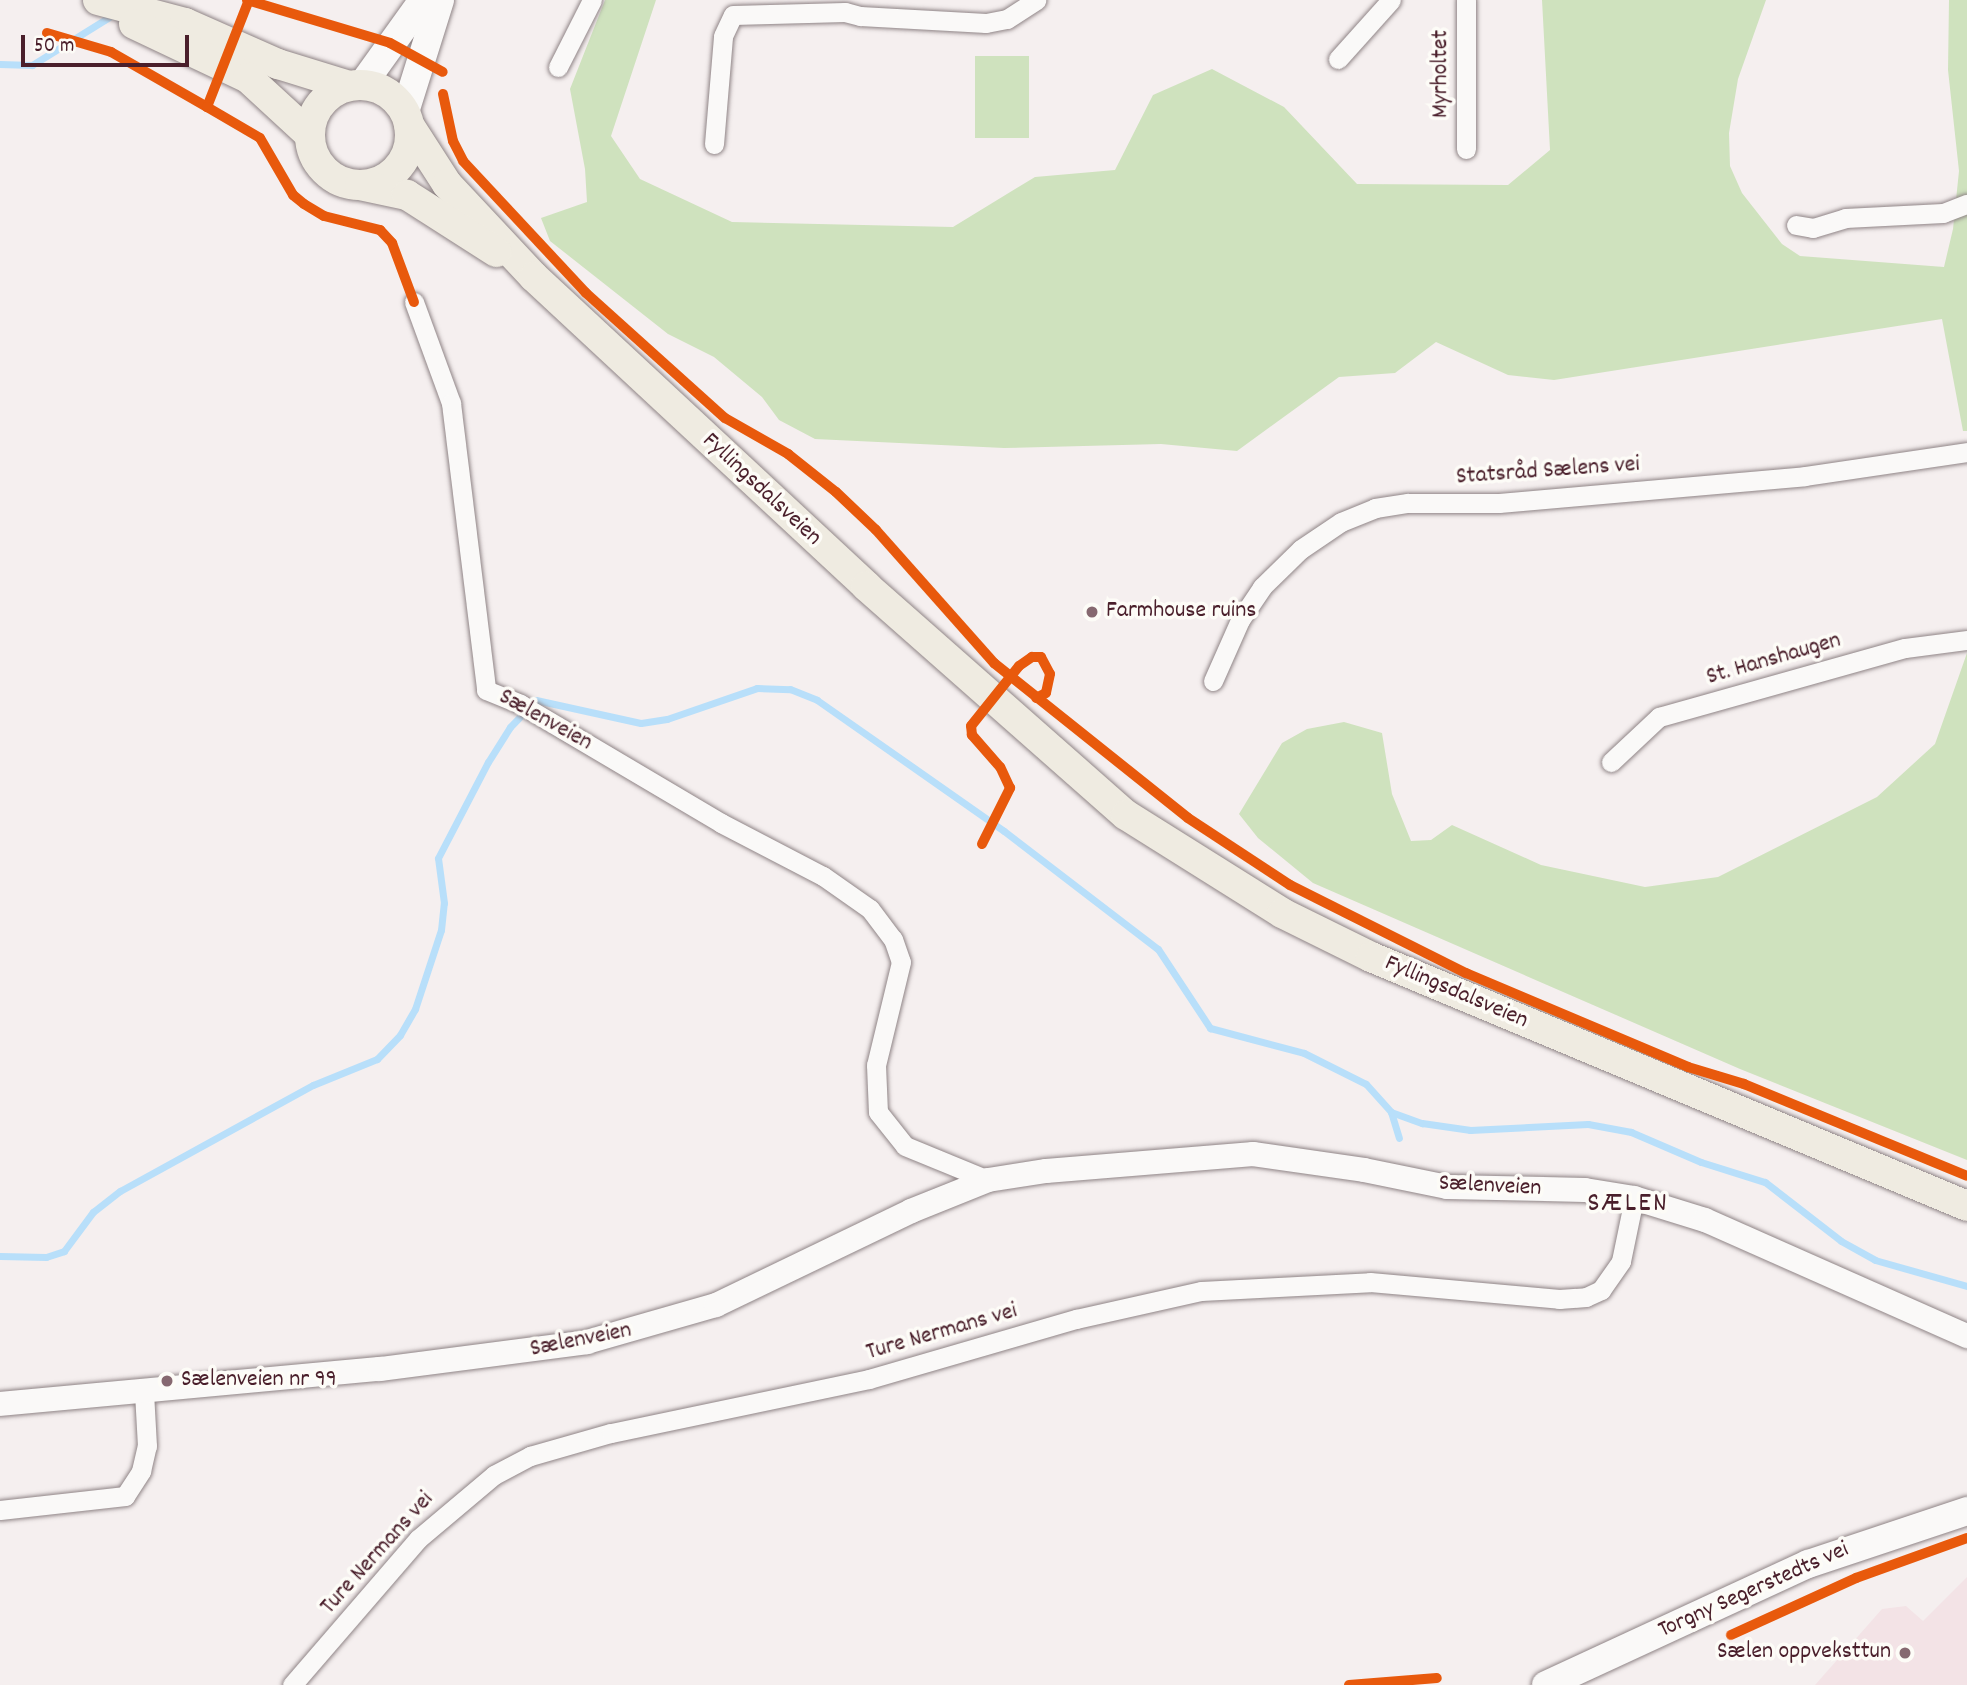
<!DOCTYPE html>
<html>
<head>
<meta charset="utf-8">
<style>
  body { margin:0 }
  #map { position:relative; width:1967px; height:1685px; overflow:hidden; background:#f5efef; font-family:Dekko,sans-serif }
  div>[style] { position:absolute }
  .built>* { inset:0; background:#f3e3e6 }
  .green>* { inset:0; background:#cfe2be; transform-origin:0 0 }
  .stream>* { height:7px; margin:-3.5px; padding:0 3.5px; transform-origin:3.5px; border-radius:3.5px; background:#b8dffa }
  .roads { filter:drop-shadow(0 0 2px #8f8486) drop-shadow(0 0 2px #8f8486) }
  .minor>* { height:19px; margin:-9.5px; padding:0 9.5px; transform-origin:9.5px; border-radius:9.5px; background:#faf9f8 }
  .tertiary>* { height:24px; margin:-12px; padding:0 12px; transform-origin:12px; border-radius:12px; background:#faf9f8 }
  .secondary>* { height:28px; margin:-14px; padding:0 14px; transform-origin:14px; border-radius:14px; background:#faf9f8 }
  .primary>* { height:30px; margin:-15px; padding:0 15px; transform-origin:15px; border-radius:15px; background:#efebe1 }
  .primary>.ring { margin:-15px; padding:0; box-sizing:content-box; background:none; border:30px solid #efebe1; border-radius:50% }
  .cycleway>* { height:10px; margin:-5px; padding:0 5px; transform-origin:5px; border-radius:5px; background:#e8590c }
  .dots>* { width:19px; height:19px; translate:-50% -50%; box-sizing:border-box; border:4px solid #fdfcf7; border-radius:50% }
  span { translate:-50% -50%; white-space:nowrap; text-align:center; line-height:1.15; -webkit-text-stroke:7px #fdfcf7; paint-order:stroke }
  .street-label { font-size:24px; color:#4a1f2b }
  .poi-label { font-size:24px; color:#4a1f2b }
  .left { translate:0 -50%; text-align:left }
  .right { translate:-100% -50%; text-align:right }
  .quarter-label { font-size:28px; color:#4a1f2b; letter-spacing:2px }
  .scale { position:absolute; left:21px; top:35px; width:168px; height:32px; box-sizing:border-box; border:4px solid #4a1f2b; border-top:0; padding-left:9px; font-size:21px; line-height:24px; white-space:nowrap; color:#4a1f2b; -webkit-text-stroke:5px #fdfcf7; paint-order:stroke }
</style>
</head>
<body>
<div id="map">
  <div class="built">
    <i style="clip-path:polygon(1967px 1577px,1967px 1685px,1815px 1685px,1882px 1609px,1906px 1606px,1923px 1621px)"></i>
  </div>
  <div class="green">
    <i style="clip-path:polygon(605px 0,656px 0,611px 136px,640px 179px,732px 222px,953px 227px,1035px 177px,1115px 170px,1153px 95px,1212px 69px,1284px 107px,1357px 184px,1508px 185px,1550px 150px,1542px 0,1766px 0,1738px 79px,1729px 133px,1730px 166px,1742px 193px,1782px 244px,1800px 256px,1944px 267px,1953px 229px,1959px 171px,1948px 70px,1949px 0,1967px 0,1967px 431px,1963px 431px,1942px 319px,1554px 380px,1508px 375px,1436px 342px,1395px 373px,1339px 377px,1237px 451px,1161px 444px,1004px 448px,815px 439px,779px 420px,762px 397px,714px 357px,668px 334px,550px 241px,541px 218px,587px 202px,585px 169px,570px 89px)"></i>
    <i style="left:975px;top:56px;width:54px;height:82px"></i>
    <i style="clip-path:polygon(1967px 653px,1967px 1160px,1740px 1069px,1313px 883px,1258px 838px,1239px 814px,1282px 743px,1307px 729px,1344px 722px,1382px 733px,1392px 794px,1411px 841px,1431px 840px,1452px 825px,1541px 865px,1645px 887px,1718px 877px,1877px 797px,1935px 744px)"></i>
  </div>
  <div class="stream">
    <i style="left:0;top:64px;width:32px;rotate:2deg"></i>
    <i style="left:32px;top:65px;width:99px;rotate:-31.8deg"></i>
    <i style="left:1391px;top:1112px;width:27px;rotate:73deg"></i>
    <i style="left:0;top:1256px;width:46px;rotate:1.2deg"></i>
    <i style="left:46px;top:1257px;width:19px;rotate:-18deg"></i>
    <i style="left:64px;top:1251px;width:49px;rotate:-53.4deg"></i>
    <i style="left:93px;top:1212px;width:34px;rotate:-38deg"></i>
    <i style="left:120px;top:1191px;width:220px;rotate:-28.8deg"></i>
    <i style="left:313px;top:1085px;width:69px;rotate:-22.1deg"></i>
    <i style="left:377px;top:1059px;width:33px;rotate:-46deg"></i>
    <i style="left:400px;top:1035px;width:30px;rotate:-60deg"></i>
    <i style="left:415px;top:1009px;width:83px;rotate:-71.8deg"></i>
    <i style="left:441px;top:930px;width:27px;rotate:-84deg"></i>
    <i style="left:444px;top:903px;width:45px;rotate:-97.6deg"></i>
    <i style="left:438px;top:858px;width:108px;rotate:-62.5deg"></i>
    <i style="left:488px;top:762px;width:41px;rotate:-57.8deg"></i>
    <i style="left:510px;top:727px;width:37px;rotate:-46deg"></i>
    <i style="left:536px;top:700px;width:107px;rotate:12.4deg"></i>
    <i style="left:641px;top:723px;width:26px;rotate:-9deg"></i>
    <i style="left:667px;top:719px;width:95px;rotate:-19deg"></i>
    <i style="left:757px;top:688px;width:33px;rotate:2deg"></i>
    <i style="left:790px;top:689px;width:29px;rotate:22deg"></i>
    <i style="left:817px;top:700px;width:228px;rotate:35deg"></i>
    <i style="left:1004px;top:831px;width:194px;rotate:37.5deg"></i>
    <i style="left:1158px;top:949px;width:95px;rotate:56.6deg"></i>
    <i style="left:1210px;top:1028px;width:97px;rotate:14.9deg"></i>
    <i style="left:1304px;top:1053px;width:69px;rotate:26.6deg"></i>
    <i style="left:1366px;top:1084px;width:38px;rotate:48deg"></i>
    <i style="left:1391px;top:1112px;width:33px;rotate:20deg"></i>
    <i style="left:1422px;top:1123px;width:49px;rotate:8.3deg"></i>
    <i style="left:1470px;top:1130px;width:118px;rotate:-2.9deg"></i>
    <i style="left:1588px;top:1124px;width:44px;rotate:10.5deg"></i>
    <i style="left:1631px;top:1132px;width:76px;rotate:23.2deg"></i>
    <i style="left:1701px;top:1162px;width:67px;rotate:17.4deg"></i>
    <i style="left:1765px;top:1182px;width:96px;rotate:37.8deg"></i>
    <i style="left:1841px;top:1241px;width:39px;rotate:29deg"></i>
    <i style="left:1875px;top:1260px;width:96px;rotate:15.8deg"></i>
  </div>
  <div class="roads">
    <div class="minor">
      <i style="left:1338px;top:59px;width:79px;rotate:-48.1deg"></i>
      <i style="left:558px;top:67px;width:75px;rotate:-63.1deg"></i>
      <i style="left:714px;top:144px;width:108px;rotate:-85.2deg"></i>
      <i style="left:723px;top:36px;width:23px;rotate:-65deg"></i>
      <i style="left:733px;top:15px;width:112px;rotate:-1.5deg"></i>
      <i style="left:845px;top:12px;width:16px;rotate:15deg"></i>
      <i style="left:860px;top:16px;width:126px;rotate:3.2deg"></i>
      <i style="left:986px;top:23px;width:21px;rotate:-11deg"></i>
      <i style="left:1007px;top:19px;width:35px;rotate:-33deg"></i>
      <i style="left:1466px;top:149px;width:149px;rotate:-90deg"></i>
      <i style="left:1796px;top:225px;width:17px;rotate:10deg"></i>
      <i style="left:1813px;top:228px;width:34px;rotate:-17deg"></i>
      <i style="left:1845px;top:218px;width:98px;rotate:-2.9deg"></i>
      <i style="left:1943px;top:213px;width:26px;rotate:-21deg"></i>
      <i style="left:414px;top:302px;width:108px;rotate:69.9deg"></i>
      <i style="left:451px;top:403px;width:289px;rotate:83deg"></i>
      <i style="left:486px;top:690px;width:37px;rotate:22deg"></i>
      <i style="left:520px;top:704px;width:234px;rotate:30.6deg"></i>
      <i style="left:721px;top:823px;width:115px;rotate:27.5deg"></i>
      <i style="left:823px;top:876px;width:57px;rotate:35.1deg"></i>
      <i style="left:870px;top:909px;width:38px;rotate:53deg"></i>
      <i style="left:893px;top:939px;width:24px;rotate:71deg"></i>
      <i style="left:901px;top:962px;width:106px;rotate:103.6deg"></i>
      <i style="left:876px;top:1065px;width:47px;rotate:87.6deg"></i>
      <i style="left:878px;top:1112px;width:43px;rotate:51.5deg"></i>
      <i style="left:905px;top:1146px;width:90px;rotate:22.3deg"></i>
      <i style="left:1213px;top:681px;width:67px;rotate:-66.1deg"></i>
      <i style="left:1240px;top:620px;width:40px;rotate:-56deg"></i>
      <i style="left:1262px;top:587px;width:54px;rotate:-44.3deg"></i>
      <i style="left:1301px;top:549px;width:48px;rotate:-34deg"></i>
      <i style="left:1341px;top:522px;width:37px;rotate:-22deg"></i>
      <i style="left:1375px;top:508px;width:33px;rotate:-9deg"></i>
      <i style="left:1408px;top:503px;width:91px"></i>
      <i style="left:1499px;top:503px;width:307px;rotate:-5deg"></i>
      <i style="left:1805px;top:476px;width:164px;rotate:-8.4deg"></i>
      <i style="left:1611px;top:762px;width:66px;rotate:-43.2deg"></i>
      <i style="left:1659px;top:717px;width:255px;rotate:-15.7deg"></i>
      <i style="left:1905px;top:648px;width:63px;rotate:-7.4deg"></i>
      <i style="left:0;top:1510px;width:126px;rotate:-6.4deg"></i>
      <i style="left:125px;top:1496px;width:30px;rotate:-57deg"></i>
      <i style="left:141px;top:1471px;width:26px;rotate:-77deg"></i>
      <i style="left:147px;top:1446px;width:54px;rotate:-93.2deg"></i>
      <i style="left:292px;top:1685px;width:193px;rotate:-49.2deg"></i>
      <i style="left:418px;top:1539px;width:99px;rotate:-40.1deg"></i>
      <i style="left:494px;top:1475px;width:41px;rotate:-27.8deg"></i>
      <i style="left:530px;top:1456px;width:84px;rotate:-15.9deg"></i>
      <i style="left:611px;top:1433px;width:264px;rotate:-11.8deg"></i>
      <i style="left:869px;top:1379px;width:216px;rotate:-16.2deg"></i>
      <i style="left:1076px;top:1319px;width:128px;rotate:-12.6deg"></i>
      <i style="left:1201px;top:1291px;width:169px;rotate:-3deg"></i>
      <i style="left:1370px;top:1282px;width:190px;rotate:5.1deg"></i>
      <i style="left:1559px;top:1299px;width:27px;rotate:-4deg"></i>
      <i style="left:1586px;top:1297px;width:17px;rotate:-25deg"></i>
      <i style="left:1601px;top:1290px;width:35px;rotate:-55deg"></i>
      <i style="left:1621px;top:1261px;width:64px;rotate:-78.3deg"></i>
    </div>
    <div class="tertiary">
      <i style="left:0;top:1404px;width:382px;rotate:-5.3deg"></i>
      <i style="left:380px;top:1369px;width:209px;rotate:-7.4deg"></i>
      <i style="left:587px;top:1342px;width:134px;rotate:-16deg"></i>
      <i style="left:716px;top:1305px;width:216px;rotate:-25.7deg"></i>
      <i style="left:911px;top:1211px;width:83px;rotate:-21.9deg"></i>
      <i style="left:988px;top:1180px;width:59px;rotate:-8.8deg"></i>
      <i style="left:1046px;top:1171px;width:208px;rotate:-4.7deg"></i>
      <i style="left:1253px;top:1154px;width:112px;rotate:8.2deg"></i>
      <i style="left:1364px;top:1170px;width:85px;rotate:11.6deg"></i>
      <i style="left:1447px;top:1187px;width:138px;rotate:1.2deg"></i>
      <i style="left:1585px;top:1190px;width:50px;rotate:9.3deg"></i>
      <i style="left:1634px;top:1198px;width:74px;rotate:17.2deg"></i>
      <i style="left:1705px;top:1220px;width:287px;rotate:23.9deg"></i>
    </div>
    <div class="secondary">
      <i style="left:362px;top:85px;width:105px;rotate:-54.3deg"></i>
      <i style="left:405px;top:112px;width:117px;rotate:-72.6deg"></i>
      <i style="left:1546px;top:1685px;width:289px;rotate:-24.8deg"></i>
      <i style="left:1808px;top:1564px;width:168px;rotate:-18.4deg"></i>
    </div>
    <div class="primary">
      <i style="left:98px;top:0;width:90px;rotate:14.8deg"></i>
      <i style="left:185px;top:23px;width:102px;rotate:23.8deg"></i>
      <i style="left:278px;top:64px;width:74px;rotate:17.2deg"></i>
      <i style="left:134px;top:24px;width:126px;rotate:25.3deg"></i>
      <i style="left:248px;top:78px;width:84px;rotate:42.6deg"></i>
      <i class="ring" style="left:310px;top:85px;width:70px;height:70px"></i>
      <i style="left:409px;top:125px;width:70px;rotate:57.2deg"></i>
      <i style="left:447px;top:184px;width:127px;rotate:46.9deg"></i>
      <i style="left:534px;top:277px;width:454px;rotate:42.9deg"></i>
      <i style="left:866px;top:586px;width:346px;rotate:41.4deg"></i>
      <i style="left:1126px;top:815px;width:184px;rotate:32.1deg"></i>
      <i style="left:1282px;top:913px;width:99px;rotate:26.3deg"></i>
      <i style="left:1371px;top:957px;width:646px;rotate:22.67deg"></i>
      <i style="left:360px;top:185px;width:48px;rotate:12deg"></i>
      <i style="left:407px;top:195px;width:106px;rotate:32.6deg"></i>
    </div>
  </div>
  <div class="cycleway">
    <i style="left:247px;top:0;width:149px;rotate:16.7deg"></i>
    <i style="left:390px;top:43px;width:60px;rotate:28.7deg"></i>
    <i style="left:47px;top:33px;width:67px;rotate:16.5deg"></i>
    <i style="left:111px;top:52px;width:111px;rotate:29.8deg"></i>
    <i style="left:207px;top:107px;width:115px;rotate:-68.6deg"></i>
    <i style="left:443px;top:94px;width:48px;rotate:78deg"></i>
    <i style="left:453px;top:141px;width:22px;rotate:63deg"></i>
    <i style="left:463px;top:161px;width:180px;rotate:47deg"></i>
    <i style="left:586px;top:293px;width:187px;rotate:42deg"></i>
    <i style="left:725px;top:418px;width:73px;rotate:29.7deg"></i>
    <i style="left:788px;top:454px;width:61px;rotate:38.4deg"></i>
    <i style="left:836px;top:492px;width:55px;rotate:43.5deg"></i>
    <i style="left:876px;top:530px;width:178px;rotate:48.4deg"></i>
    <i style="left:994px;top:663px;width:248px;rotate:38.6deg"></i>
    <i style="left:1188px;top:818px;width:122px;rotate:33.3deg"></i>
    <i style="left:1290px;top:885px;width:197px;rotate:26.6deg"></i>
    <i style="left:1466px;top:973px;width:241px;rotate:22.9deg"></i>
    <i style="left:1688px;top:1067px;width:59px;rotate:16.9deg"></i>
    <i style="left:1744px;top:1084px;width:241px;rotate:22.4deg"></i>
    <i style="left:207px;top:107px;width:61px;rotate:30.3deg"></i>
    <i style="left:260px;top:138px;width:66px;rotate:59.9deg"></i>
    <i style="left:293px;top:195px;width:14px;rotate:39deg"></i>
    <i style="left:304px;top:204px;width:23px;rotate:31deg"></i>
    <i style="left:324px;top:216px;width:58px;rotate:14deg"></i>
    <i style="left:380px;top:230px;width:18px;rotate:47deg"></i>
    <i style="left:392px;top:243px;width:63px;rotate:69.6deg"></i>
    <i style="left:982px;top:844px;width:63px;rotate:-63.4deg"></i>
    <i style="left:1010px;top:788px;width:23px;rotate:-115deg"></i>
    <i style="left:1000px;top:767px;width:43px;rotate:-131.2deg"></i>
    <i style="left:972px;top:735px;width:9px;rotate:-96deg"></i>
    <i style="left:971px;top:726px;width:77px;rotate:-51.3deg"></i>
    <i style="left:1019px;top:666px;width:16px;rotate:-35deg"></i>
    <i style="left:1032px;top:657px;width:9px"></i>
    <i style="left:1041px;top:657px;width:19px;rotate:62deg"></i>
    <i style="left:1050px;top:674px;width:19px;rotate:102deg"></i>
    <i style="left:1046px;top:693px;width:11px;rotate:153deg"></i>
    <i style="left:1731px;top:1635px;width:137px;rotate:-24.5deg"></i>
    <i style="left:1856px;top:1578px;width:118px;rotate:-19.8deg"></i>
    <i style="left:1349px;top:1685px;width:88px;rotate:-4.5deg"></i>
  </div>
  <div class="dots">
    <i style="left:1092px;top:612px;background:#866870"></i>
    <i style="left:167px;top:1381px;background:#866870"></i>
    <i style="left:1905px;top:1653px;background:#866870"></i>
  </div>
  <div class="street-label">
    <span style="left:1442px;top:74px;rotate:-90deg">Myrholtet</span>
    <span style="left:1548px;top:472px;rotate:-4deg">Statsråd Sælens vei</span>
    <span style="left:761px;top:490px;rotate:43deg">Fyllingsdalsveien</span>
    <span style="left:1774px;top:660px;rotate:-16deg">St. Hanshaugen</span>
    <span style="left:545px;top:721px;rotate:29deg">Sælenveien</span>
    <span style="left:1456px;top:993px;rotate:23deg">Fyllingsdalsveien</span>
    <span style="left:1490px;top:1187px;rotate:3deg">Sælenveien</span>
    <span style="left:942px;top:1333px;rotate:-16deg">Ture Nermans vei</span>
    <span style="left:581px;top:1341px;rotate:-11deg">Sælenveien</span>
    <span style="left:378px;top:1554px;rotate:-48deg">Ture Nermans vei</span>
    <span style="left:1754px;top:1591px;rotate:-24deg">Torgny Segerstedts vei</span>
  </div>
  <div class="poi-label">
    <span class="left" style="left:1106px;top:612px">Farmhouse ruins</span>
    <span class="left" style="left:181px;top:1381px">Sælenveien nr 99</span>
    <span class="right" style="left:1891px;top:1653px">Sælen oppveksttun</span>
  </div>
  <div class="quarter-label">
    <span style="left:1628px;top:1205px">SÆLEN</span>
  </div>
  <div class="scale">50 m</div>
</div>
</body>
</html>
